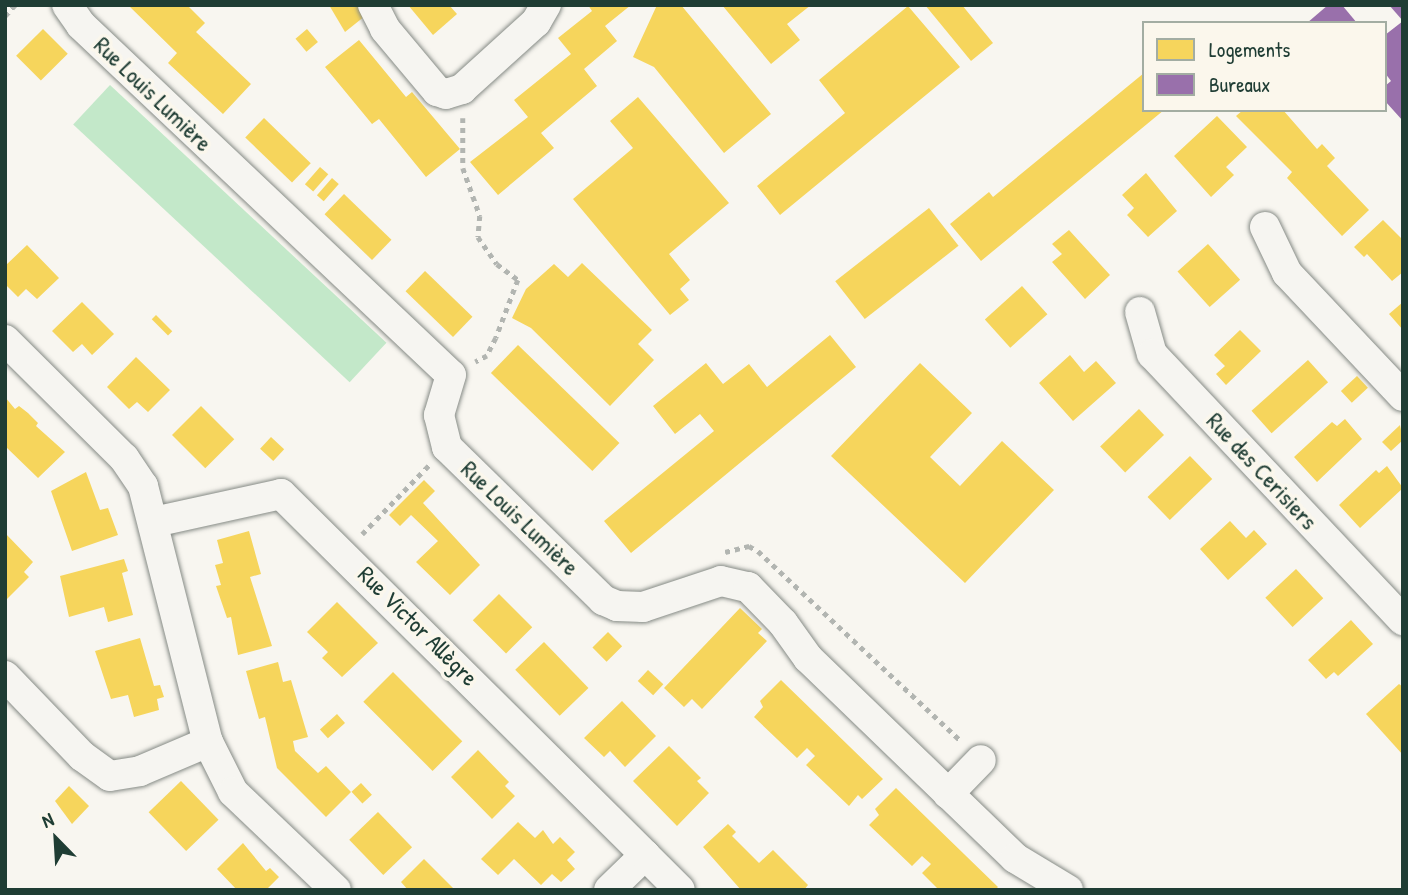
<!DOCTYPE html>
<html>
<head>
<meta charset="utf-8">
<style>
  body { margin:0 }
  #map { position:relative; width:1408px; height:895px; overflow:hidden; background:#f8f6f0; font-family:"Patrick Hand",sans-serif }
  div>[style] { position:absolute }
  .green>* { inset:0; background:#c3e8c9; transform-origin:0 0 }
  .homes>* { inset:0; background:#f6d55c; transform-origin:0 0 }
  .offices>* { inset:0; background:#9970ab }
  .path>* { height:4.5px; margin-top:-2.25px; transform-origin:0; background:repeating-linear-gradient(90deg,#b2b5b1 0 5px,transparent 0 10px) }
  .roads { filter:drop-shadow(0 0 2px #868b86) drop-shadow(0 0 2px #868b86) }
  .minor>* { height:30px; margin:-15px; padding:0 15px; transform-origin:15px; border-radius:15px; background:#f6f5f1 }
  span { translate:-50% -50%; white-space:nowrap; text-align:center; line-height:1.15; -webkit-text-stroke:7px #fbf7ec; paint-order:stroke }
  .street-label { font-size:24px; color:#1f3d34 }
  .frame { position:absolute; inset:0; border:7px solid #1f3d34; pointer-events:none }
  .legend { position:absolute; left:1142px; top:21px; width:245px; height:91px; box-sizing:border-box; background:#fbf7ec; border:2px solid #a3ada2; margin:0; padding:9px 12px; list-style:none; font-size:21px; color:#1f3d34 }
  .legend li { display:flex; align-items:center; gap:14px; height:35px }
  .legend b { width:35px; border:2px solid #a3ada2 }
  .north { position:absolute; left:21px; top:804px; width:70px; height:70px; -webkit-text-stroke:5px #fbf7ec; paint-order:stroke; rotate:336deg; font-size:19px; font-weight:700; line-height:28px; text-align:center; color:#1f3d34 }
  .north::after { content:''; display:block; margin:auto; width:24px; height:32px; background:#1f3d34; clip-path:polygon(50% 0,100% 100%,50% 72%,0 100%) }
</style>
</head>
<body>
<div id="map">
  <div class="green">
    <i style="left:110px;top:85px;width:378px;height:54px;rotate:43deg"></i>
  </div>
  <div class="homes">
    <i style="clip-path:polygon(128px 5px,187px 5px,205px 23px,196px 32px,251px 84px,223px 114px,168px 63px,177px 53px)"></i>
    <i style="clip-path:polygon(329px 5px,356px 5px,365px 16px,345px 32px)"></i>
    <i style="clip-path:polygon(408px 5px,449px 5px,457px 14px,433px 35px)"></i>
    <i style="clip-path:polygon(588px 5px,631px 5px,605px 26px,617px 41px,584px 69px,597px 86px,541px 133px,554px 148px,498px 195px,470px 162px,528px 117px,514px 100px,571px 54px,558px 38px,592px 11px)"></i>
    <i style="clip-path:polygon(657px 5px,681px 5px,771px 114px,724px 153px,654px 67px,633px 57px)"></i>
    <i style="clip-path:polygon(722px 5px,811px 5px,787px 24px,800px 40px,771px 64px)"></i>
    <i style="clip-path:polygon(925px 5px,962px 5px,993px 43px,971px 61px)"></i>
    <i style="clip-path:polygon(908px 6px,960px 67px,780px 215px,757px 186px,845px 113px,819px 80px)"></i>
    <i style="left:43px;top:29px;width:35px;height:38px;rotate:45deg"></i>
    <i style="left:307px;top:29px;width:17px;height:15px;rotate:50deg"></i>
    <i style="clip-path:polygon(359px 40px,406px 97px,412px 92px,460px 149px,426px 177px,379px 119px,372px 124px,325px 67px)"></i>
    <i style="clip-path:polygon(1144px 73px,1144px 110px,1164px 110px,981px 261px,950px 224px,989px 192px,993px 197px)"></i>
    <i style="clip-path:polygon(638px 97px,729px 203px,669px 254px,690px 280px,680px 289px,689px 300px,670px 315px,573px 199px,633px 148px,610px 121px)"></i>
    <i style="clip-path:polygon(1243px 110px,1283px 110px,1317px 149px,1322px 144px,1335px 158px,1327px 166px,1369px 210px,1342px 236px,1287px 178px,1292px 172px,1236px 116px)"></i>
    <i style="clip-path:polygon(1217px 116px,1247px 147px,1226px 167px,1234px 175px,1211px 197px,1174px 156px)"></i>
    <i style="left:264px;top:118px;width:65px;height:27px;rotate:44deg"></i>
    <i style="left:320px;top:167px;width:11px;height:23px;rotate:41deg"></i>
    <i style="clip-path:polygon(1146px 173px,1177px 211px,1148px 237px,1127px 215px,1134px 208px,1122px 195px)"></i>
    <i style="left:332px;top:178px;width:9px;height:23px;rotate:41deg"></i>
    <i style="left:344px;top:194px;width:66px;height:28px;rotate:44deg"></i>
    <i style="left:929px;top:208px;width:48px;height:119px;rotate:52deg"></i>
    <i style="clip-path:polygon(1383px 220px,1403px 240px,1403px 272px,1392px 281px,1367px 254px,1364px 257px,1354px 247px)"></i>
    <i style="clip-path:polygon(1069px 230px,1110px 275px,1085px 299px,1052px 262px,1062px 254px,1052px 244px)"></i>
    <i style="left:1208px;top:244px;width:48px;height:41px;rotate:48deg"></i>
    <i style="clip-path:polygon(27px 245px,59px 278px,37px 299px,26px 289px,18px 297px,5px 284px,5px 266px)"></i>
    <i style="clip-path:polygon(582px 263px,652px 330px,638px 344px,654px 360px,610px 406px,531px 328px,512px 318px,526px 289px,554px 264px,568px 277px)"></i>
    <i style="left:425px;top:271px;width:66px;height:28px;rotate:44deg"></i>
    <i style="left:1022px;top:286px;width:38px;height:50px;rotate:48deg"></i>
    <i style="clip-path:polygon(82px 302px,114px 334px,92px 355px,82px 344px,73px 352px,52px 331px)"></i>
    <i style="clip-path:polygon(1403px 302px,1403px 330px,1389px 314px)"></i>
    <i style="left:156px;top:315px;width:23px;height:6px;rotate:45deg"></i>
    <i style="clip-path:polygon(1240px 330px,1261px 351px,1226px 385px,1216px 374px,1225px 366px,1214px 355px)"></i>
    <i style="clip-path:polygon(830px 335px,856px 367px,631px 553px,604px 521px,714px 431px,700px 414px,675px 434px,653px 406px,706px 363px,723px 384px,749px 364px,767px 387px)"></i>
    <i style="left:518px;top:345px;width:141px;height:39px;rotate:44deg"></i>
    <i style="clip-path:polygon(1070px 355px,1084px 372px,1096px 361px,1116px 383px,1073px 421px,1039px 383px)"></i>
    <i style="clip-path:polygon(136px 357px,170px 390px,148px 412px,137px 402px,129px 409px,107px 387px)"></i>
    <i style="left:1308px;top:360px;width:30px;height:76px;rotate:48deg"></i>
    <i style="clip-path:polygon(920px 363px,972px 413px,930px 457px,960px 486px,1002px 441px,1054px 490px,965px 583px,831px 456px)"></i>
    <i style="left:1357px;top:376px;width:16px;height:22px;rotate:47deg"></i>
    <i style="clip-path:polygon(5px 397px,15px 409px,19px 406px,28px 413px,38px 423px,36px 426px,65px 452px,38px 478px,5px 446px)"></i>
    <i style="left:201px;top:406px;width:47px;height:41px;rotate:45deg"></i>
    <i style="left:1139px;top:409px;width:36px;height:54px;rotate:46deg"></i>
    <i style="clip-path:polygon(1345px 419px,1362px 439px,1317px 482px,1294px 457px,1332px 422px,1337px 426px)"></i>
    <i style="clip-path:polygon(1400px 425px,1403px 440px,1391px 451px,1382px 442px)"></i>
    <i style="left:271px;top:437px;width:18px;height:16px;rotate:43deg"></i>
    <i style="left:1190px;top:456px;width:32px;height:59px;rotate:46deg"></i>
    <i style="clip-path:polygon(1387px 466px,1403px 488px,1360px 528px,1339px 505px,1376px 470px,1379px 473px)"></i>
    <i style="clip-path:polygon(86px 472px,100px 510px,108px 508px,118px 535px,72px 551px,51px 491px)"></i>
    <i style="clip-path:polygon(424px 480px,435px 491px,423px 503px,480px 565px,450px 595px,416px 562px,438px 541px,411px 515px,400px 526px,389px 515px)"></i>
    <i style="clip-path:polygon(1230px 521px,1246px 538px,1254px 530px,1267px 544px,1228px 580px,1200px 549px)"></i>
    <i style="clip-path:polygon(249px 531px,261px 574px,250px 577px,272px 646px,238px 655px,231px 617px,227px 618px,216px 586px,221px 585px,215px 565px,223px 563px,217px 540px)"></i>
    <i style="clip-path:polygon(5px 533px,33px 562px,24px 572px,29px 577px,5px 601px)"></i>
    <i style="clip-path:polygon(124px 559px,128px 571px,122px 573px,133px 615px,108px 622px,104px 607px,69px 617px,60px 576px)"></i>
    <i style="left:1296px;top:569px;width:40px;height:42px;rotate:47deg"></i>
    <i style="left:499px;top:594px;width:47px;height:37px;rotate:45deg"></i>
    <i style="clip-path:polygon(337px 602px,378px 643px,342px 677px,322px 658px,328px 652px,307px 632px)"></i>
    <i style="clip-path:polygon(740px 608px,762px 629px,758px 633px,767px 641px,702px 709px,692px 699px,684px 707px,664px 688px)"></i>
    <i style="clip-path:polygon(1351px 620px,1373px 644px,1338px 676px,1334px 672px,1326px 679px,1308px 660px)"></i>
    <i style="left:608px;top:632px;width:20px;height:22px;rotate:45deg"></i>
    <i style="clip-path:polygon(140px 638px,154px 686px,160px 685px,164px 697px,157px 699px,159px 710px,134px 717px,128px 695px,111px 699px,95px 651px)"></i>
    <i style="left:544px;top:642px;width:64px;height:40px;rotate:46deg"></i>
    <i style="clip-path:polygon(278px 662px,283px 682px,291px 680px,308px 737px,293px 741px,295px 751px,318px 773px,326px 766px,351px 792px,326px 817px,277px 768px,265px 717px,259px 719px,246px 671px)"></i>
    <i style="left:648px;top:670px;width:21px;height:15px;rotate:43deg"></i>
    <i style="left:393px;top:672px;width:98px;height:42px;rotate:45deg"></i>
    <i style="clip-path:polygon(781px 680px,883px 779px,862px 799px,858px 795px,849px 806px,806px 765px,815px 756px,807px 748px,797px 758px,754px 717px,763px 707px,760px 701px)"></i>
    <i style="clip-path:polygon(1399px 684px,1403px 687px,1403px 755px,1366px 714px)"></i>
    <i style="clip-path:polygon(622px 701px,656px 736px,625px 767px,610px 751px,604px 757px,584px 738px)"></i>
    <i style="left:337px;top:714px;width:12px;height:23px;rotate:48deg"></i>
    <i style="clip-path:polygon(669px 746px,701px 778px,697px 781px,709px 793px,677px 826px,633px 781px)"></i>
    <i style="clip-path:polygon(478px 750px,509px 782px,505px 786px,515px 796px,492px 819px,451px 777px)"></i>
    <i style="left:181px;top:781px;width:54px;height:45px;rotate:46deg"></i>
    <i style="left:361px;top:783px;width:16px;height:13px;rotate:47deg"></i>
    <i style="clip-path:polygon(69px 786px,89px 806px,72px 824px,55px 801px)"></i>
    <i style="clip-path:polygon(896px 788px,998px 887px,995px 890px,939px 890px,922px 873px,931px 864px,922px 856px,912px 866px,869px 825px,879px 815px,875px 809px)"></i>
    <i style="left:378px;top:812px;width:49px;height:40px;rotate:46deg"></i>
    <i style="clip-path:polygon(518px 822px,535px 838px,543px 830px,553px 844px,560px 837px,575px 852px,567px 860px,575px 869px,561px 882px,552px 874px,541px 885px,514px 859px,498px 875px,481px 859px)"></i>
    <i style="clip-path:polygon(728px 824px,736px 832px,732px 836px,759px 863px,773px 850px,808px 885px,804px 890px,741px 890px,703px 847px)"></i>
    <i style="clip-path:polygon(243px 843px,266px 871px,270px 868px,279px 877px,266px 890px,237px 890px,217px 869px)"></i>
    <i style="clip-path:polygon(424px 859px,455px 890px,408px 890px,401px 882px)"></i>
  </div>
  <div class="offices">
    <i style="clip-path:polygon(1328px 5px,1342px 5px,1357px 23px,1307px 23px)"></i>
    <i style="clip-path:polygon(1389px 5px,1403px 5px,1403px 121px,1385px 101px,1385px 86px,1391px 81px,1385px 73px,1385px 35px,1403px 21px)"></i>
  </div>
  <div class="path">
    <i style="left:5px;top:16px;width:15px;rotate:-48deg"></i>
    <i style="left:463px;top:118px;width:50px;rotate:90deg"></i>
    <i style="left:463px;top:168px;width:51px;rotate:70.5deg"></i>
    <i style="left:480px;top:216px;width:21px;rotate:95deg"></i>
    <i style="left:478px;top:237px;width:33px;rotate:55deg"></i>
    <i style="left:497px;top:264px;width:26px;rotate:37deg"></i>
    <i style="left:518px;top:280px;width:62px;rotate:110.8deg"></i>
    <i style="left:496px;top:338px;width:20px;rotate:117deg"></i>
    <i style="left:487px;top:356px;width:13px;rotate:153deg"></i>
    <i style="left:362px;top:534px;width:96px;rotate:-45.8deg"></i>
    <i style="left:725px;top:552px;width:25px;rotate:-14deg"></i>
    <i style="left:749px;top:546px;width:10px;rotate:29deg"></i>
    <i style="left:758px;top:551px;width:278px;rotate:43.1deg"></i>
  </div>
  <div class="roads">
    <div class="minor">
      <i style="left:67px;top:5px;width:24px;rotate:55deg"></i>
      <i style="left:81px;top:25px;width:509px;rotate:43.41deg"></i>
      <i style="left:451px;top:375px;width:42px;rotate:106.7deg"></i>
      <i style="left:439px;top:415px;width:33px;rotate:76deg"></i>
      <i style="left:447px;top:447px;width:219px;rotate:44.4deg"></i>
      <i style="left:603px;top:600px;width:15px;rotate:23deg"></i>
      <i style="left:617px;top:606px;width:26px;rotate:2deg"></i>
      <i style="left:643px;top:607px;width:82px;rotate:-18.4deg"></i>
      <i style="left:721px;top:581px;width:28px;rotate:13deg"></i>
      <i style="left:748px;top:587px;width:50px;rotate:45.8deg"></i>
      <i style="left:783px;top:623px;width:43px;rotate:54.5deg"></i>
      <i style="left:808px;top:658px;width:288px;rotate:44deg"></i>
      <i style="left:1015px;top:858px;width:62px;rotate:31.1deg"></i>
      <i style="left:373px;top:5px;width:27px;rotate:63deg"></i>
      <i style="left:385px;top:29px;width:81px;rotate:50deg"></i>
      <i style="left:437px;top:91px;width:9px;rotate:18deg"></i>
      <i style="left:446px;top:94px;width:17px;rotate:-17deg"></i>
      <i style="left:462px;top:89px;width:100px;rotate:-42.2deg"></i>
      <i style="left:536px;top:22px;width:20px;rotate:-60deg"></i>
      <i style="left:1265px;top:227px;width:51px;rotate:64.4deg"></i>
      <i style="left:1287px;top:273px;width:169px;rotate:46.7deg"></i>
      <i style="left:1140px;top:312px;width:44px;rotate:74.1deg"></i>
      <i style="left:1152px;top:354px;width:366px;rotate:46.7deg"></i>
      <i style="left:5px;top:340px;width:168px;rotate:44.8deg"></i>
      <i style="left:124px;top:458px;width:34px;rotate:56deg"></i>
      <i style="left:143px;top:486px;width:264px;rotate:75.8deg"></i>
      <i style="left:208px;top:742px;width:56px;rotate:63.4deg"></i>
      <i style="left:233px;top:792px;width:142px;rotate:43.6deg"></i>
      <i style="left:154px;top:522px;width:130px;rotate:-12.4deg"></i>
      <i style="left:281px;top:494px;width:513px;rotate:44.76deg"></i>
      <i style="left:645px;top:855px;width:50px;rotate:135.8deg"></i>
      <i style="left:5px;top:676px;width:111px;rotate:46.1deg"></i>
      <i style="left:82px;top:756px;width:34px;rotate:36deg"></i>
      <i style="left:110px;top:776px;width:30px;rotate:-9deg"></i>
      <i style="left:140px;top:771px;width:74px;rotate:-23.1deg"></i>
      <i style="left:948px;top:794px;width:47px;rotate:-45.9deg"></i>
      <i style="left:645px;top:855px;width:49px;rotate:45deg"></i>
    </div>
  </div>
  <div class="street-label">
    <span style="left:153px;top:94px;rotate:44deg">Rue Louis Lumière</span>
    <span style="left:1262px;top:471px;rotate:47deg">Rue des Cerisiers</span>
    <span style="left:520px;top:518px;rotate:44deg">Rue Louis Lumière</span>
    <span style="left:418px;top:626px;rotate:45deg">Rue Victor Allègre</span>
  </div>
  <div class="frame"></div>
  <ul class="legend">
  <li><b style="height:19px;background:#f6d55c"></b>Logements</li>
  <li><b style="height:19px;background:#9970ab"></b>Bureaux</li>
  </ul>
  <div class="north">N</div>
</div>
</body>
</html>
